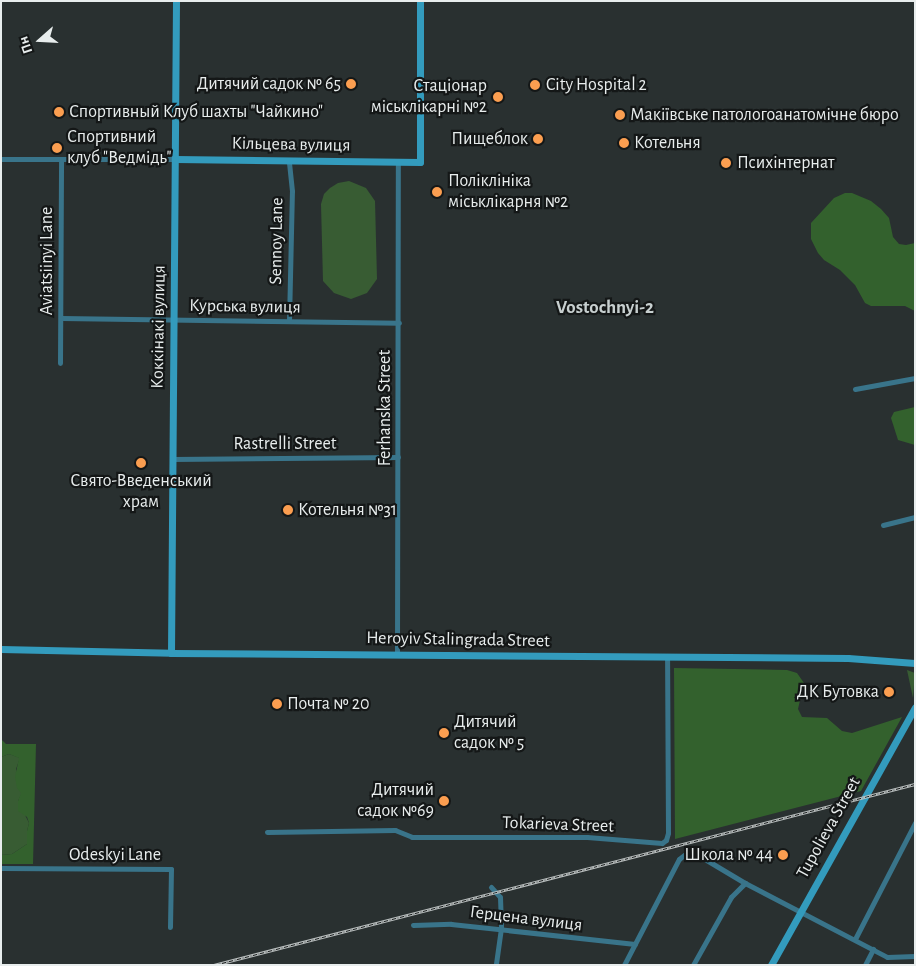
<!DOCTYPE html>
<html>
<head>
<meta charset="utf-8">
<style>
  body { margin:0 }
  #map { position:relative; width:916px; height:966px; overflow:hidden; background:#293030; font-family:"Alegreya Sans",sans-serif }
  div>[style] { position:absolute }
  .green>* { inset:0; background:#385c33 }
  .forest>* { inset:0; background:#33612d }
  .street>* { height:5px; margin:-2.5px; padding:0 2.5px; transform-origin:2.5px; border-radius:2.5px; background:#39748a }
  .secondary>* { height:7px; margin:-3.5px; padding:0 3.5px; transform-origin:3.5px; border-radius:3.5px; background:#339bbd }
  .rail>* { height:3px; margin-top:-1.5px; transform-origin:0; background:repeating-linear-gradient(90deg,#141717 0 4px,#babfbf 0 8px); box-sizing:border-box; border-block:1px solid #babfbf }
  .dots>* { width:14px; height:14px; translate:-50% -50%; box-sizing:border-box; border:2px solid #141717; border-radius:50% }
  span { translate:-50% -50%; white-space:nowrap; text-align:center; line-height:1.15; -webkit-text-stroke:4.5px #141717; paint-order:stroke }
  .poi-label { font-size:18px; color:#e8eded }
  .right { translate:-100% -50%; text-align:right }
  .left { translate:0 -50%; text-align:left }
  .street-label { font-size:18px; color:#e8eded }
  .neighbourhood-label { font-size:19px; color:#c7cfcf; font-weight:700 }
  .frame { position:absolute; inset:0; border:2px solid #e8eded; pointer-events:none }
  .north { position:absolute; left:15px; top:15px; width:50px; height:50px; -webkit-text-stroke:4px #141717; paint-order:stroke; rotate:251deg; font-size:14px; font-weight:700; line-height:20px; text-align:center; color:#e8eded }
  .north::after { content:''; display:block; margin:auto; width:18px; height:22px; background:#e8eded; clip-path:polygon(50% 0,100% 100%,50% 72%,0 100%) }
</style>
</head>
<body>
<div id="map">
  <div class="green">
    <i style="clip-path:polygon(349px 181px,366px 188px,375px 201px,377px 279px,367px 293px,351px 299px,334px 293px,323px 281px,321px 204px,324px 194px,330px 188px,338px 183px)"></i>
    <i style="clip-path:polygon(907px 670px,915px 673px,913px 698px)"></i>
    <i style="clip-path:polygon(9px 754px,20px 758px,16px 769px,22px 793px,18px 801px,29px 823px,27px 831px,27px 844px,12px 854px,1px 855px,1px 757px)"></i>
  </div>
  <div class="forest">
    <i style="clip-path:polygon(845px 193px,852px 193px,871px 201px,881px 209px,889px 218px,893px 237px,899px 244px,906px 245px,915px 243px,915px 311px,905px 306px,871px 306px,865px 303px,855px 285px,840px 270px,824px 260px,818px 253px,811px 239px,811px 223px,834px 198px)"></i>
    <i style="clip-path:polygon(915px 407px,915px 445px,898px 440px,891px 418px,894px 412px)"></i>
    <i style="clip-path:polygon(674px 668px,787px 670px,797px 673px,804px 683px,798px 709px,802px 717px,827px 718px,842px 731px,852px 733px,902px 717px,861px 791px,675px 839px)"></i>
    <i style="clip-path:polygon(1px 739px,6px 744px,36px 744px,33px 864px,1px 864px,1px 855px,12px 854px,27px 844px,27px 831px,29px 823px,27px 817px,18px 811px,18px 801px,21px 793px,17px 788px,15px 777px,19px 758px,9px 754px,1px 757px)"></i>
  </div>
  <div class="street">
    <i style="left:1px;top:159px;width:174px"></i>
    <i style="left:61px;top:318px;width:338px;rotate:0.8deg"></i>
    <i style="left:289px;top:321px;width:130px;rotate:-88.7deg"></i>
    <i style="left:292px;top:191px;width:31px;rotate:-96deg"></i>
    <i style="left:60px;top:363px;width:204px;rotate:-89.7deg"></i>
    <i style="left:855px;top:389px;width:61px;rotate:-10.4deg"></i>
    <i style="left:172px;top:459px;width:226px;rotate:-0.5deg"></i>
    <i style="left:883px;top:525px;width:33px;rotate:-14deg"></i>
    <i style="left:397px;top:654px;width:492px;rotate:-89.9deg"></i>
    <i style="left:267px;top:832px;width:128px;rotate:-0.9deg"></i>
    <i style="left:395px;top:830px;width:18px;rotate:22deg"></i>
    <i style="left:412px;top:837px;width:175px"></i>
    <i style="left:587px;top:837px;width:75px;rotate:4.6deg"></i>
    <i style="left:662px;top:843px;width:5px;rotate:-37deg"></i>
    <i style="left:666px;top:840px;width:7px;rotate:-74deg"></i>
    <i style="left:668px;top:833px;width:176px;rotate:-90.3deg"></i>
    <i style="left:1px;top:868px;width:170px;rotate:0.3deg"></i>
    <i style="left:171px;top:869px;width:58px;rotate:91deg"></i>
    <i style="left:491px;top:887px;width:13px;rotate:48deg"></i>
    <i style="left:500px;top:897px;width:31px;rotate:88deg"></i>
    <i style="left:501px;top:928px;width:37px;rotate:98deg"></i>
    <i style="left:413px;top:925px;width:38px;rotate:-2deg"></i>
    <i style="left:451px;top:924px;width:185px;rotate:6.2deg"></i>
    <i style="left:855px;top:939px;width:131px;rotate:-62.7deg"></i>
    <i style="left:624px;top:965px;width:119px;rotate:-62.6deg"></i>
    <i style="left:679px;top:859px;width:11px;rotate:-38deg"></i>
    <i style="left:688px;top:852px;width:5px"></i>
    <i style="left:693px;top:852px;width:61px;rotate:30.8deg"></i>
    <i style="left:745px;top:883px;width:160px;rotate:27.5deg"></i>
    <i style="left:887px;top:957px;width:28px;rotate:-2deg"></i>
    <i style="left:693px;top:965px;width:78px;rotate:-60.8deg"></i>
    <i style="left:731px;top:897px;width:20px;rotate:-45deg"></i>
    <i style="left:865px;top:965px;width:18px;rotate:-63deg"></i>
  </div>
  <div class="secondary">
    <i style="left:175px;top:159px;width:245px;rotate:0.7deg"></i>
    <i style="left:420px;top:162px;width:161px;rotate:-90deg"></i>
    <i style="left:1px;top:649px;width:170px;rotate:1.3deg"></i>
    <i style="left:171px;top:653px;width:677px;rotate:0.42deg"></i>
    <i style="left:848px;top:658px;width:67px;rotate:4.3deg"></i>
    <i style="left:171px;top:653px;width:652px;rotate:-89.56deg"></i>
    <i style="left:771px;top:965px;width:295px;rotate:-60.8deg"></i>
  </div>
  <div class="rail">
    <i style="left:214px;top:965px;width:724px;rotate:-14.48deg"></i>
  </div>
  <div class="dots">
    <i style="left:351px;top:84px;background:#fb9e50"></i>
    <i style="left:535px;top:85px;background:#fb9e50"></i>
    <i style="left:498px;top:97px;background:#fb9e50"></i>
    <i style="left:59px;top:112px;background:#fb9e50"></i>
    <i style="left:620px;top:115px;background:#fb9e50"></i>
    <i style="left:538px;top:139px;background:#fb9e50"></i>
    <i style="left:624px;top:143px;background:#fb9e50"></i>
    <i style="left:57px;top:148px;background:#fb9e50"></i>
    <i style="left:726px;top:163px;background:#fb9e50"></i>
    <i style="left:437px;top:192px;background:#fb9e50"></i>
    <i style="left:141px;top:463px;background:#fb9e50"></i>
    <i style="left:288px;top:510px;background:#fb9e50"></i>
    <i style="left:889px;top:692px;background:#fb9e50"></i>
    <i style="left:277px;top:704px;background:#fb9e50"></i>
    <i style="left:444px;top:733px;background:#fb9e50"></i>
    <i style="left:444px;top:801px;background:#fb9e50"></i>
    <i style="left:783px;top:855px;background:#fb9e50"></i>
  </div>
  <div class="poi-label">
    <span class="right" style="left:341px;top:84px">Дитячий садок № 65</span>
    <span class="left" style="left:546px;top:85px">City Hospital 2</span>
    <span class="right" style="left:487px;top:97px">Стаціонар<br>міськлікарні №2</span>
    <span class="left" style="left:69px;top:112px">Спортивный Клуб шахты "Чайкино"</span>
    <span class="left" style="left:630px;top:115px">Макіївське патологоанатомічне бюро</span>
    <span class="left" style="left:67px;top:148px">Спортивний<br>клуб "Ведмідь"</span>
    <span class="right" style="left:528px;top:139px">Пищеблок</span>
    <span class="left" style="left:634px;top:143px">Котельня</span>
    <span class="left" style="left:737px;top:163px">Психінтернат</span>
    <span class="left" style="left:448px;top:192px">Поліклініка<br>міськлікарня №2</span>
    <span style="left:141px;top:492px">Свято-Введенський<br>храм</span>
    <span class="left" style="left:298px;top:510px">Котельня №31</span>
    <span class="right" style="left:879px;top:692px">ДК Бутовка</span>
    <span class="left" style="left:287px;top:704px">Почта № 20</span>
    <span class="left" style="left:454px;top:733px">Дитячий<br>садок № 5</span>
    <span class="right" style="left:434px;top:801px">Дитячий<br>садок №69</span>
    <span class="right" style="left:773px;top:855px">Школа № 44</span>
  </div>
  <div class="street-label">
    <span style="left:291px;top:145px;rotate:1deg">Кільцева вулиця</span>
    <span style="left:277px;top:241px;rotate:-89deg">Sennoy Lane</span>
    <span style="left:47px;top:261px;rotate:-90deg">Aviatsiinyi Lane</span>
    <span style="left:245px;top:307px;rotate:1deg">Курська вулиця</span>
    <span style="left:159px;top:327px;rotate:-89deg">Коккінакі вулиця</span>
    <span style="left:385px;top:408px;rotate:-90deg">Ferhanska Street</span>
    <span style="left:285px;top:444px">Rastrelli Street</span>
    <span style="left:458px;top:640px;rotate:1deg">Heroyiv Stalingrada Street</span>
    <span style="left:558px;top:825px;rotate:2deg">Tokarieva Street</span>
    <span style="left:829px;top:828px;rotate:-61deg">Tupolieva Street</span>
    <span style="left:115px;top:855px">Odeskyi Lane</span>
    <span style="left:526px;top:919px;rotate:7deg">Герцена вулиця</span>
  </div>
  <div class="neighbourhood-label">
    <span style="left:605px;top:308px">Vostochnyi-2</span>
  </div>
  <div class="frame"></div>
  <div class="north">Пн</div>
</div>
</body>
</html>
